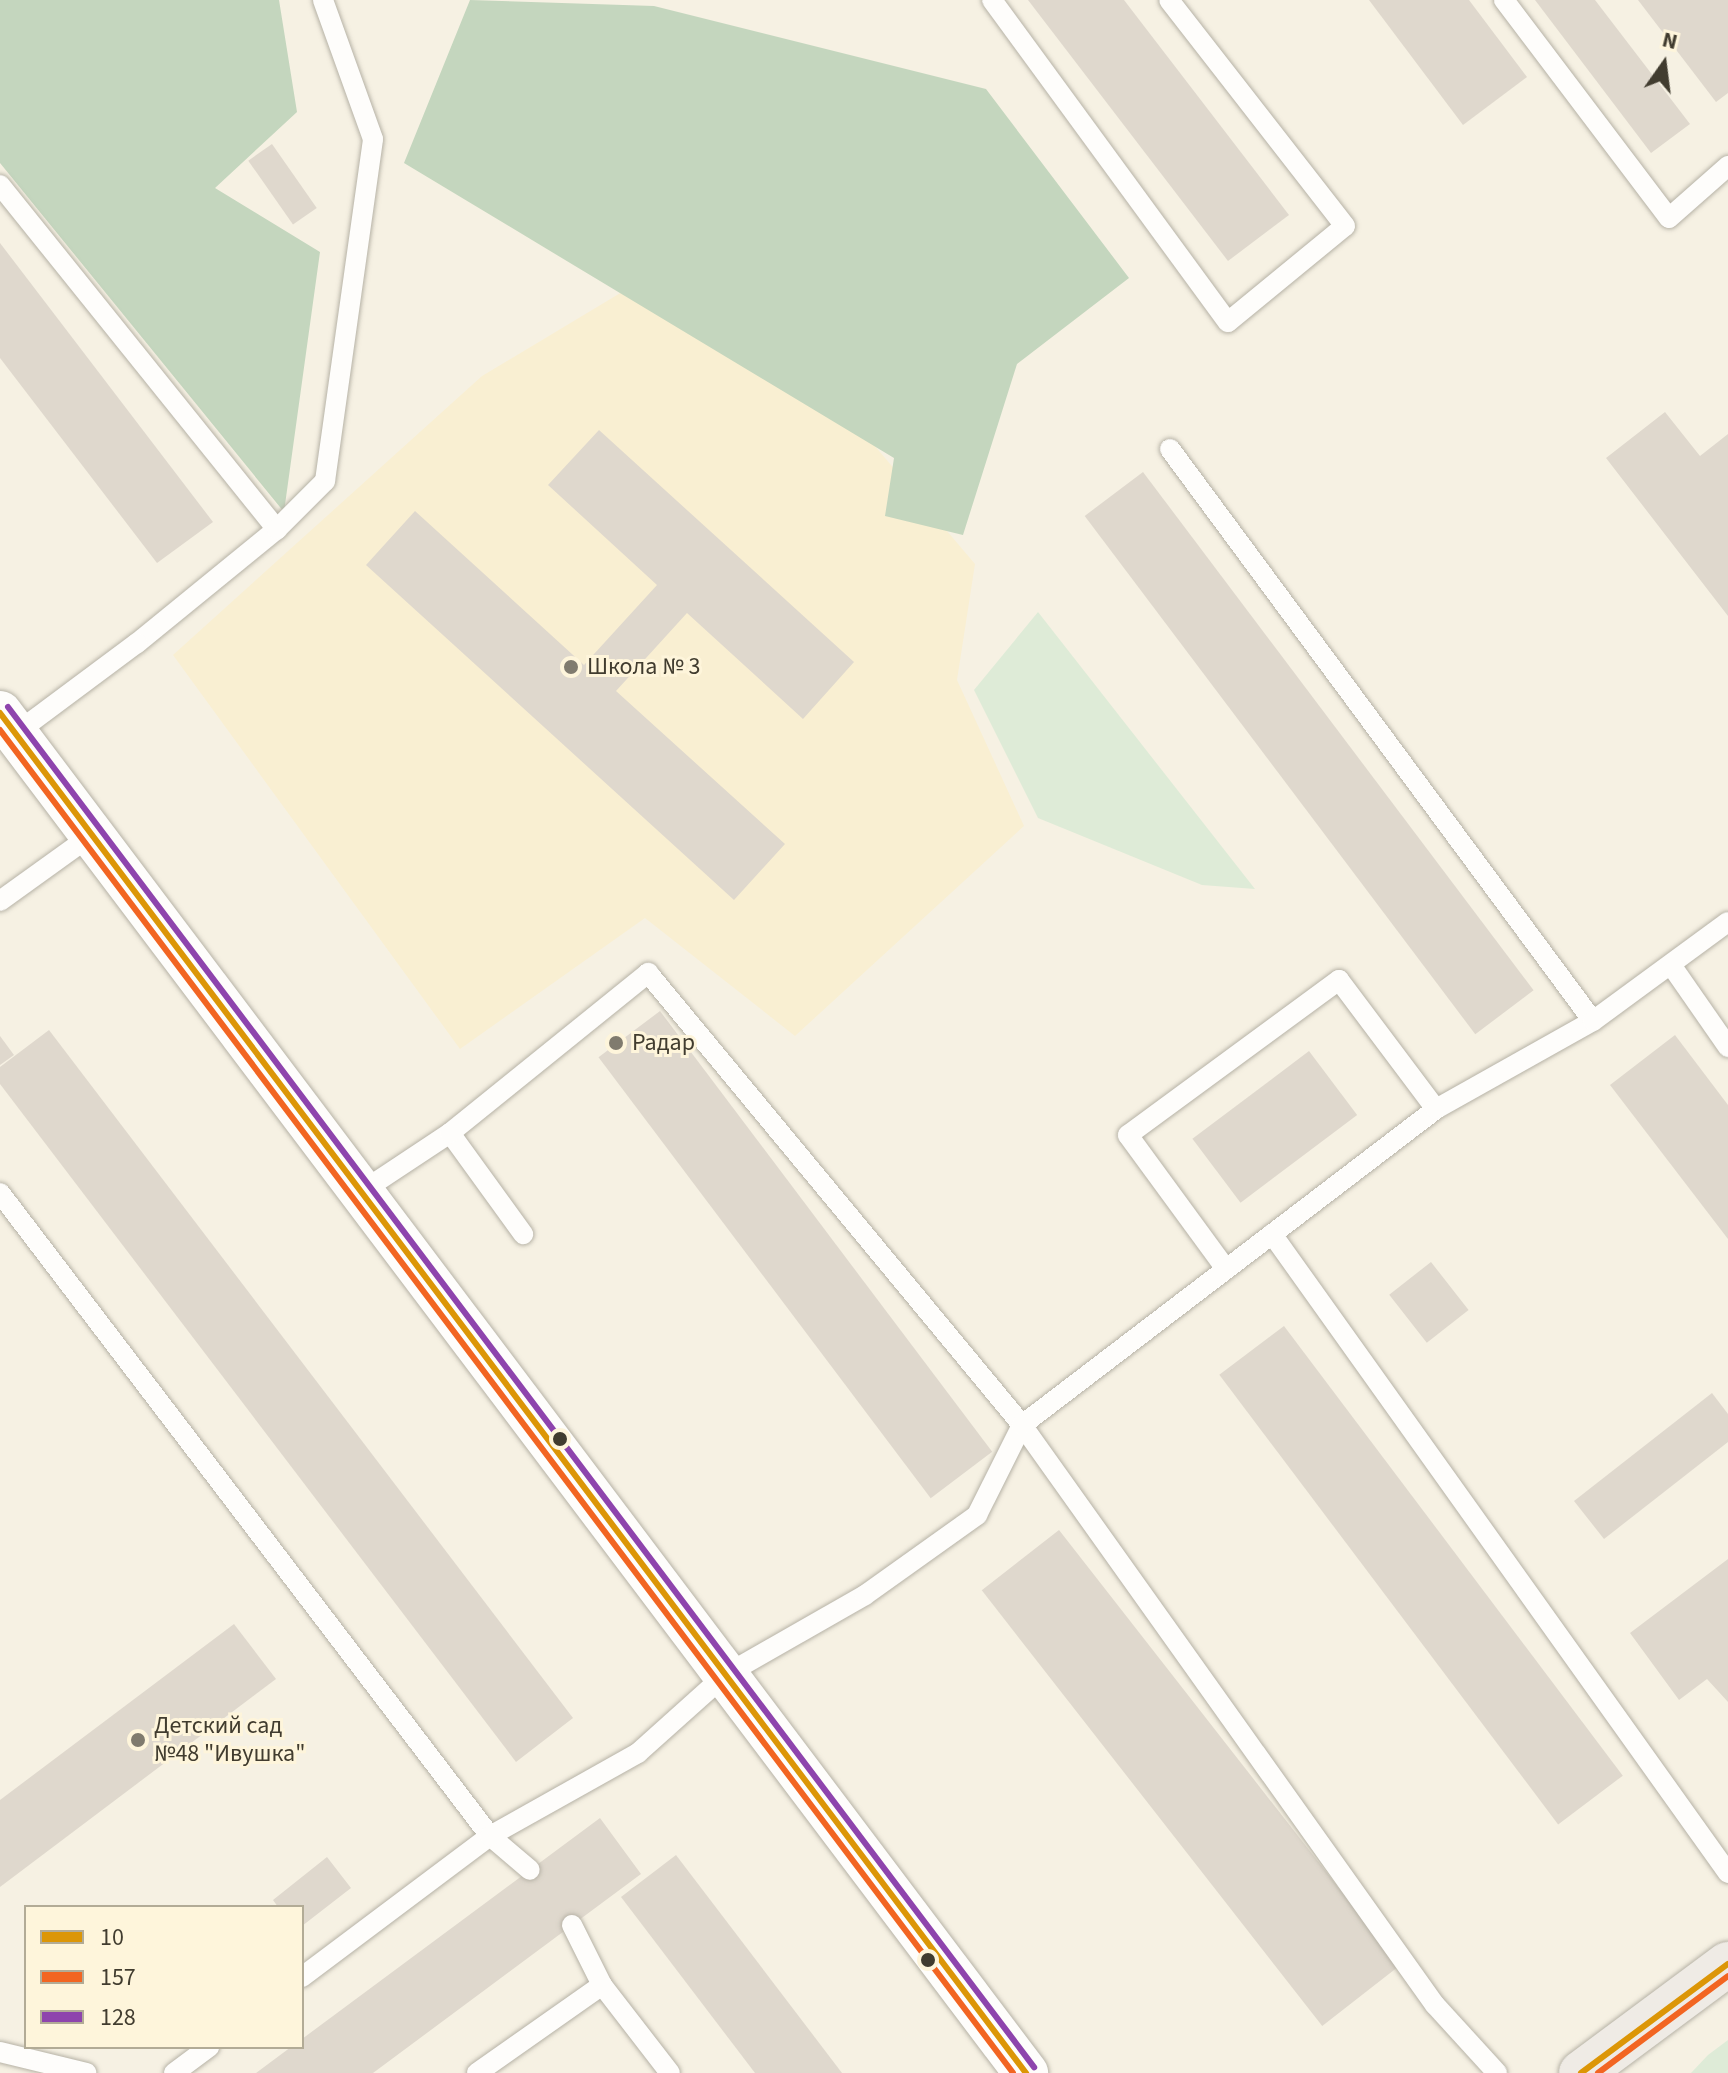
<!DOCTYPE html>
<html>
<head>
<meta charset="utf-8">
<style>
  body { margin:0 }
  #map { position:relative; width:1728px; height:2073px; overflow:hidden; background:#f6f1e3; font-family:"Source Sans 3",sans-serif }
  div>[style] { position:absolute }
  .built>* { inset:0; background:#f9efd2 }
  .green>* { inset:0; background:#deebd7 }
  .forest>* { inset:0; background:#c4d6be }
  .building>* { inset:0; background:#dfd8cd; transform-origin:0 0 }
  .roads { filter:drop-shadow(0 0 2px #b6b2a6) drop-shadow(0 0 2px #b6b2a6) }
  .lane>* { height:20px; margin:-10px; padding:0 10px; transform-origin:10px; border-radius:10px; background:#fefdfb }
  .secondary>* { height:44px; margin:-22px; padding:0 22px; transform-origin:22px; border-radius:22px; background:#fefdfb }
  .primary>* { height:44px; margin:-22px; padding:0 22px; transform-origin:22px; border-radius:22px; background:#efebe5 }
  .bus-1>* { height:6px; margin:-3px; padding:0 3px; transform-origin:3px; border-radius:3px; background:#dc9607 }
  .bus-2>* { height:6px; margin:-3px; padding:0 3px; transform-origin:3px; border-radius:3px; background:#f26522 }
  .bus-3>* { height:6px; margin:-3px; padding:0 3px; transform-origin:3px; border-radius:3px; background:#8e44ad }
  .dots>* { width:22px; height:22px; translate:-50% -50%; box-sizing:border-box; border:4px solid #fef5db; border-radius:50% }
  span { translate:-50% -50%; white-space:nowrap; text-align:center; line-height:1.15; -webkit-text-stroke:6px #fef5db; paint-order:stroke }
  .poi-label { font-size:24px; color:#413c2f }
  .left { translate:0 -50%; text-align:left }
  .legend { position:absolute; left:24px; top:1905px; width:280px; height:144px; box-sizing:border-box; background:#fef5db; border:2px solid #b2ab96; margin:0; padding:10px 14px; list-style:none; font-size:24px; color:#413c2f }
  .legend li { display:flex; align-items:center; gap:16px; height:40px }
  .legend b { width:40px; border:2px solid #b2ab96 }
  .north { position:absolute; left:1624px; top:24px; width:80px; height:80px; -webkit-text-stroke:6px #fef5db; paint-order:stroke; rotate:14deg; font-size:22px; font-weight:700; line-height:32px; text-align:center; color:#413c2f }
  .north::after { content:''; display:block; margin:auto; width:28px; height:36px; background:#413c2f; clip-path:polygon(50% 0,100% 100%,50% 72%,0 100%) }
</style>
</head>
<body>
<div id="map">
  <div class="built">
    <i style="clip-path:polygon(652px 274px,801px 359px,975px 564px,957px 680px,1024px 826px,795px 1036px,645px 918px,460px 1049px,173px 655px,482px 376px)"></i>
  </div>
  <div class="green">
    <i style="clip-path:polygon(1038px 612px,1255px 889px,1202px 885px,1038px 818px,974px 690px)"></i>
    <i style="clip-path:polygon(1728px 2040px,1728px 2073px,1691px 2073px,1708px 2055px)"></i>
  </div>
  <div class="forest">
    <i style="clip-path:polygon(0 0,279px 0,297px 112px,215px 188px,320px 252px,284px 512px,0 163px)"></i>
    <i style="clip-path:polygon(470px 0,654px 6px,986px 89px,1129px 278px,1017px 364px,963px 535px,885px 516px,894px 458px,404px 163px)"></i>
  </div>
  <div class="building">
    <i style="clip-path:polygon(1028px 0,1124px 0,1289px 215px,1228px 261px)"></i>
    <i style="clip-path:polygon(1369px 0,1469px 0,1527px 77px,1463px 125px)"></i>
    <i style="clip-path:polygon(1535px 0,1595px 0,1690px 124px,1651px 153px)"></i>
    <i style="clip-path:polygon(1638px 0,1728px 0,1728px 93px,1716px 102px)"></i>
    <i style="left:272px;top:144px;width:78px;height:29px;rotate:55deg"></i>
    <i style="clip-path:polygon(0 243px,213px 522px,157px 563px,0 358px)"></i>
    <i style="clip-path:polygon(1665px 412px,1700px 456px,1728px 434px,1728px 616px,1606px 458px)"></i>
    <i style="clip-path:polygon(599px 430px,854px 662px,803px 719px,687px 613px,616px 691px,785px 844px,734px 900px,366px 565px,415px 511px,584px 665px,657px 585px,548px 485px)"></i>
    <i style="left:1143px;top:472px;width:649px;height:73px;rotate:53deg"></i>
    <i style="left:660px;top:1011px;width:552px;height:77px;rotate:53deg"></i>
    <i style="clip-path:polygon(49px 1030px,573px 1718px,516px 1762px,0 1084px,0 1067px)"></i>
    <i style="clip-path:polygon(1675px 1035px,1728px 1105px,1728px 1239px,1610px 1085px)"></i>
    <i style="clip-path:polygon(0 1036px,14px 1055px,0 1065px)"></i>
    <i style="left:1309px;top:1051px;width:80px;height:146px;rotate:53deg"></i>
    <i style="left:1431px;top:1262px;width:61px;height:53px;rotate:52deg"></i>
    <i style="left:1284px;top:1326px;width:563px;height:81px;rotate:53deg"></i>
    <i style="clip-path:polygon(1712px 1393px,1728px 1414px,1728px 1442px,1604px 1539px,1574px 1501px)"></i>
    <i style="left:1059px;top:1530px;width:553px;height:98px;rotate:52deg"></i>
    <i style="clip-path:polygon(1728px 1559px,1728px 1702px,1707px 1679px,1679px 1700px,1630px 1633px)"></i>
    <i style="clip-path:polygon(234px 1624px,276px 1679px,0 1887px,0 1800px)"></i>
    <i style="clip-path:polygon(600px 1818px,641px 1874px,373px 2073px,256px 2073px,291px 2047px,302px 2047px,302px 2039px)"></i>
    <i style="clip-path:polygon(676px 1855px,842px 2073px,755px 2073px,621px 1897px)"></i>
    <i style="clip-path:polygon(327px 1857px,351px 1888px,302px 1926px,302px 1907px,278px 1907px,273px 1900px)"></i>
  </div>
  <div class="roads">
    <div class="lane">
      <i style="left:992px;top:0;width:399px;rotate:53.8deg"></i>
      <i style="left:1228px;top:322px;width:151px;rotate:-39.4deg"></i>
      <i style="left:1345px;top:226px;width:286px;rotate:-127.9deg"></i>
      <i style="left:1504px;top:0;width:273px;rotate:52.9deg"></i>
      <i style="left:1669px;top:218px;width:79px;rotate:-41.4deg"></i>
      <i style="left:0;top:185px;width:442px;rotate:51.2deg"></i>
      <i style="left:277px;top:529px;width:181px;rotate:140.8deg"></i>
      <i style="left:137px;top:643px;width:152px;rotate:143.3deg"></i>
      <i style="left:1170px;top:449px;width:711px;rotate:53.52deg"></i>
      <i style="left:277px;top:529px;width:68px;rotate:-45deg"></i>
      <i style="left:325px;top:481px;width:345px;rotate:-82deg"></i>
      <i style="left:373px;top:139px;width:148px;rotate:-109.8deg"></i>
      <i style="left:0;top:901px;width:113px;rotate:-35.7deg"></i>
      <i style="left:1671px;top:965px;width:100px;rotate:55.2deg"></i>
      <i style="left:450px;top:1133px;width:125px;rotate:54.1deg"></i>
      <i style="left:361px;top:1192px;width:107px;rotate:-33.5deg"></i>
      <i style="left:450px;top:1133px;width:255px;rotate:-38.9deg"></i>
      <i style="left:648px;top:973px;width:587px;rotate:50.39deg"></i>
      <i style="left:1022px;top:1425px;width:712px;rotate:54.55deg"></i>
      <i style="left:1435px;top:2005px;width:92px;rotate:47.6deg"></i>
      <i style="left:0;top:1193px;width:808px;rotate:52.69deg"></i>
      <i style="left:490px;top:1836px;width:52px;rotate:40.4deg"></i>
      <i style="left:1272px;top:1234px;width:785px;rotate:54.49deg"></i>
      <i style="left:1226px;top:1269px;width:166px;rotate:-126.2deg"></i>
      <i style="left:1128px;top:1135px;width:262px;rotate:-36.3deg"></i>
      <i style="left:1339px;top:980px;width:161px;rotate:53.1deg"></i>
      <i style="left:572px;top:1925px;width:67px;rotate:63.4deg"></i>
      <i style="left:602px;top:1985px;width:111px;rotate:52.3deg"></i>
      <i style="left:302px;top:1977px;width:235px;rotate:-36.9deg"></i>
      <i style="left:490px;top:1836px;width:170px;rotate:-29.3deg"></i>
      <i style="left:638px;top:1753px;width:117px;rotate:-41.9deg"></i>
      <i style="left:725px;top:1675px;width:161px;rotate:-29.7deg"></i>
      <i style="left:865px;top:1595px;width:138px;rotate:-35.5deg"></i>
      <i style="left:977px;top:1515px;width:101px;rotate:-63.4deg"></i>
      <i style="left:1022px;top:1425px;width:521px;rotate:-37.35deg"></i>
      <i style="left:1436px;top:1109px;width:180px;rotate:-29.3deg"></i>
      <i style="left:1593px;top:1021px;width:167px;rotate:-36.3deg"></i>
      <i style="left:0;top:2052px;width:89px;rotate:13.6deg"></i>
      <i style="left:174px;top:2073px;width:44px;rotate:-36.6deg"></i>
      <i style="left:477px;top:2073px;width:153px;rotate:-35.1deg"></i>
    </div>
    <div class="secondary">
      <i style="left:0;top:713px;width:1704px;rotate:52.97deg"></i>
    </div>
    <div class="primary">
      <i style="left:1581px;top:2073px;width:183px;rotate:-36.6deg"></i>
    </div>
  </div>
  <div class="bus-1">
    <i style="left:0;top:713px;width:1704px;rotate:52.97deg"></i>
    <i style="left:1581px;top:2073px;width:183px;rotate:-36.6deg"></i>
  </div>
  <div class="bus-2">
    <i style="left:0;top:730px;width:1682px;rotate:52.97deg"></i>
    <i style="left:1598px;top:2073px;width:162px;rotate:-36.7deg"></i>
  </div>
  <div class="bus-3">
    <i style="left:8px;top:707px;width:1704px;rotate:52.97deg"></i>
  </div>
  <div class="dots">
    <i style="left:571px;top:667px;background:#807b6e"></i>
    <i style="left:616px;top:1043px;background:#807b6e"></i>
    <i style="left:560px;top:1439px;background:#413c2f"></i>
    <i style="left:138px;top:1740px;background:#807b6e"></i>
    <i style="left:928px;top:1960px;background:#413c2f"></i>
  </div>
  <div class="poi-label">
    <span class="left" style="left:587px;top:667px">Школа № 3</span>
    <span class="left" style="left:632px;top:1043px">Радар</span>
    <span class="left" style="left:154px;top:1740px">Детский сад<br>№48 "Ивушка"</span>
  </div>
  <ul class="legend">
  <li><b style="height:10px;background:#dc9607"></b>10</li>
  <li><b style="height:10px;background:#f26522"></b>157</li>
  <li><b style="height:10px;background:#8e44ad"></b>128</li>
  </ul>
  <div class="north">N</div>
</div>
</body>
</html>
